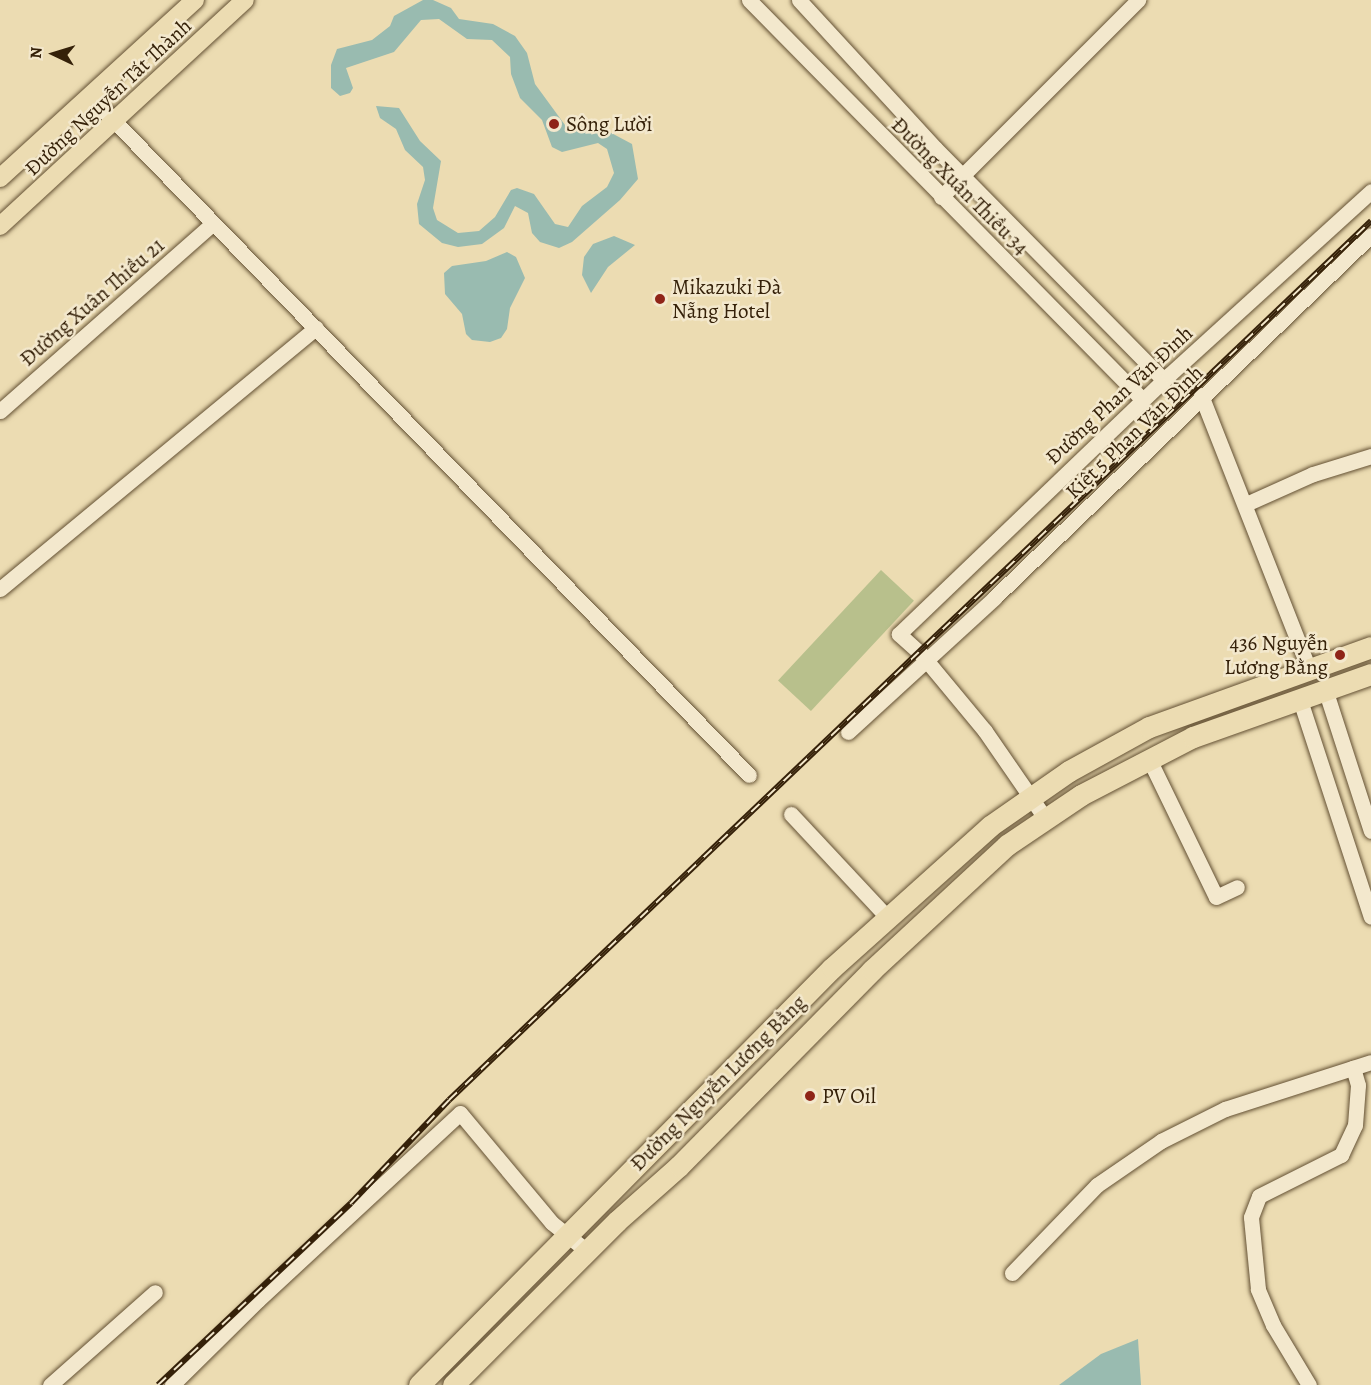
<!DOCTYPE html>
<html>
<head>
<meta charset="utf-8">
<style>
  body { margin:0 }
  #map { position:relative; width:1371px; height:1385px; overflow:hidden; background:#ecdcb2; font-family:Alegreya,serif }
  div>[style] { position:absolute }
  .green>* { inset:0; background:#b8c08c; transform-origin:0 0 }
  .water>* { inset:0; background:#99bbb0 }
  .roads { filter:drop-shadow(0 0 2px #635033) drop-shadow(0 0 2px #635033) }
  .minor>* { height:15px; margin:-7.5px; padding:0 7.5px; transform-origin:7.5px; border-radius:7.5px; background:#f3e8cd }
  .major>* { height:18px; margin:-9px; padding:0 9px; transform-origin:9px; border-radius:9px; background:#ecdcb2 }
  .highway>* { height:21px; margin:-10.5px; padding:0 10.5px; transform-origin:10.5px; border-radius:10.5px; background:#ecdcb2 }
  .rail>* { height:6px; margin-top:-3px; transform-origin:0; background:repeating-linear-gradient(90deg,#f3e8cd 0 11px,#352109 0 22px); box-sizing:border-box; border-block:2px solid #352109 }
  .dots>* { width:16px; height:16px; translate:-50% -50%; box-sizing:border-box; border:3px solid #f3e8cd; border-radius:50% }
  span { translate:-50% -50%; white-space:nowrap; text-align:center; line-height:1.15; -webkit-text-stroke:5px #f3e8cd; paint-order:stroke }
  .street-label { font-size:21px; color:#352109 }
  .poi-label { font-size:21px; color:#352109 }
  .left { translate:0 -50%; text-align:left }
  .right { translate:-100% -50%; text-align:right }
  .north { position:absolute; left:24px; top:24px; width:60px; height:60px; -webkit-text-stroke:4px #f3e8cd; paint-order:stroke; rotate:274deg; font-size:16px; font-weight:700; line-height:24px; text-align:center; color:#352109 }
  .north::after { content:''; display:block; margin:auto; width:21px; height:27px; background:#352109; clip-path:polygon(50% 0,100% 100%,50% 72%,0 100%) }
</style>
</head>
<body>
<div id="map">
  <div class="green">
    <i style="left:881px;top:570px;width:45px;height:151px;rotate:43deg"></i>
  </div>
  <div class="water">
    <i style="clip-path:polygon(423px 0,433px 0,451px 8px,459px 19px,493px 24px,515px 36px,527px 53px,535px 84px,565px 125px,602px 128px,632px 144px,638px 179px,620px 200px,572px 242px,559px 248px,540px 242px,532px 233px,528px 213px,515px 206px,504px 228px,482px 244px,458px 247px,442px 243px,419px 224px,417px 204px,425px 180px,423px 167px,405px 150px,396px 129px,380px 118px,376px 106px,399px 108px,420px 141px,441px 161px,433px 208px,437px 220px,458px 233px,479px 231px,495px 217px,511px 190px,517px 188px,534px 194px,555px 224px,568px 227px,582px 206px,607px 187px,614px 173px,607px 149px,598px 143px,562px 152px,552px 147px,542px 120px,520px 98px,511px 74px,510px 57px,492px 40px,467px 39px,439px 19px,421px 20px,394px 52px,346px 68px,353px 88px,350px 93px,340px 96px,331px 88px,331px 65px,337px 49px,372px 40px,390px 26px,394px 16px)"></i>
    <i style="clip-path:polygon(614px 236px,635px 245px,608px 267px,591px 293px,582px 275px,584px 257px,593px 244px)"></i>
    <i style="clip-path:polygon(507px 252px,516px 257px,525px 278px,510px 308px,507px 329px,501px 338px,490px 342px,472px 340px,466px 334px,462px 314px,445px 294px,444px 273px,452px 266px,486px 261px)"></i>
    <i style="clip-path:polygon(1138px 1339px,1141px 1385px,1059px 1385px,1101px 1354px)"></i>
  </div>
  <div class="roads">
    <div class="minor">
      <i style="left:749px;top:0;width:561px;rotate:45.43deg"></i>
      <i style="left:799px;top:0;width:201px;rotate:47.4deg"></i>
      <i style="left:935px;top:148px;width:326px;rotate:45.4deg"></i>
      <i style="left:90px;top:96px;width:946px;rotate:45.86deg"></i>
      <i style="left:941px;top:197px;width:279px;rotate:-45deg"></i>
      <i style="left:1201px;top:395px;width:292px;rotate:68.5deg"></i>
      <i style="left:0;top:411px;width:281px;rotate:-41.4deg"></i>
      <i style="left:1246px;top:504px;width:73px;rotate:-24.1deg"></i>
      <i style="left:1313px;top:474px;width:61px;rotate:-17.2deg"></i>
      <i style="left:0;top:589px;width:410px;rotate:-39.6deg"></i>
      <i style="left:1325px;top:689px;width:149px;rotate:72.1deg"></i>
      <i style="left:1299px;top:697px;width:231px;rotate:71.9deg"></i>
      <i style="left:848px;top:732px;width:198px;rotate:-42.5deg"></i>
      <i style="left:994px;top:598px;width:523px;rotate:-43.92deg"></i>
      <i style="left:1149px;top:759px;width:153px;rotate:64.1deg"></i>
      <i style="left:1216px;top:897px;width:23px;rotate:-25deg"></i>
      <i style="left:791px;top:814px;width:139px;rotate:47deg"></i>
      <i style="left:1045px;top:818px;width:106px;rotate:-124.6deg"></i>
      <i style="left:985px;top:731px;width:100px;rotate:-129.7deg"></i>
      <i style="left:921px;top:654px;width:30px;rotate:-138deg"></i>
      <i style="left:899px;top:634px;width:374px;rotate:-43.8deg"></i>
      <i style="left:1169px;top:375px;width:273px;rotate:-42.3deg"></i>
      <i style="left:1012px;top:1273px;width:122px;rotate:-46deg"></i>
      <i style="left:1097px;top:1185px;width:78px;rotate:-34.5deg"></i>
      <i style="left:1161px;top:1141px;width:72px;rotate:-26.6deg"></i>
      <i style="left:1225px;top:1109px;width:153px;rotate:-17.8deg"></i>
      <i style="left:50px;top:1385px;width:140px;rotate:-41.5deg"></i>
      <i style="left:172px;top:1385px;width:121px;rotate:-44.7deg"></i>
      <i style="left:258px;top:1300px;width:275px;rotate:-42.8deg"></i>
      <i style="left:460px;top:1113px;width:143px;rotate:50.1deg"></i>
      <i style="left:552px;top:1223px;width:45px;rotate:38.7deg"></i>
      <i style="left:1309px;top:1385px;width:70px;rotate:-121deg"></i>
      <i style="left:1273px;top:1325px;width:39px;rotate:-113deg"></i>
      <i style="left:1258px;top:1289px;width:72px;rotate:-95.6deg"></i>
      <i style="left:1251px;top:1217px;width:22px;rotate:-69deg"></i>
      <i style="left:1259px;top:1196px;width:92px;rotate:-26.6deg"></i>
      <i style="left:1341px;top:1155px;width:33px;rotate:-65deg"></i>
      <i style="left:1355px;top:1125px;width:40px;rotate:-85.7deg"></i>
      <i style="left:1358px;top:1085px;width:18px;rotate:-106deg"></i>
    </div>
    <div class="major">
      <i style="left:0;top:178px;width:264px;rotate:-42.4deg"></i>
      <i style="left:0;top:226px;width:333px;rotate:-42.7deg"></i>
    </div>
    <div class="highway">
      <i style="left:419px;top:1385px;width:587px;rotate:-45.28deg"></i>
      <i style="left:832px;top:968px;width:212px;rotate:-41.9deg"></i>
      <i style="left:990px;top:826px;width:96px;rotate:-34.8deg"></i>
      <i style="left:1069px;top:771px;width:91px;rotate:-28.8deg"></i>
      <i style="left:1149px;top:727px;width:236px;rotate:-19.8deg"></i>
      <i style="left:453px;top:1385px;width:232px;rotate:-45deg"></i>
      <i style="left:617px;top:1221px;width:83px;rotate:-41.6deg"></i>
      <i style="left:679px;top:1166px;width:275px;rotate:-45.4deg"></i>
      <i style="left:872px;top:970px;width:184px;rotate:-42.8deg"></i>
      <i style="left:1007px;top:845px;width:89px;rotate:-34deg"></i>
      <i style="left:1081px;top:795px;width:126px;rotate:-27.4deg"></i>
      <i style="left:1193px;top:737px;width:189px;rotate:-19.5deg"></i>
    </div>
  </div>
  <div class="rail">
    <i style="left:158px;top:1385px;width:265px;rotate:-43.3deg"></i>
    <i style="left:351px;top:1203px;width:142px;rotate:-46.4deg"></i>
    <i style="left:449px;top:1100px;width:1274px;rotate:-43.63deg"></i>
  </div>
  <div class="dots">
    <i style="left:554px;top:124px;background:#8f2418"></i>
    <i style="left:660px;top:299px;background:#8f2418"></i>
    <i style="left:1340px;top:655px;background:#8f2418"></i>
    <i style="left:810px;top:1096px;background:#8f2418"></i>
  </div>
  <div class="street-label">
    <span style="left:108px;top:97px;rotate:-43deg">Đường Nguyễn Tất Thành</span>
    <span style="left:960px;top:186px;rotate:45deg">Đường Xuân Thiều 34</span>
    <span style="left:92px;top:302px;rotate:-41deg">Đường Xuân Thiều 21</span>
    <span style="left:1119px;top:395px;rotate:-43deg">Đường Phan Văn Đình</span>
    <span style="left:1134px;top:432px;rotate:-44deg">Kiệt 5 Phan Văn Đình</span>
    <span style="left:718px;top:1083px;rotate:-45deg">Đường Nguyễn Lương Bằng</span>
  </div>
  <div class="poi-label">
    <span class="left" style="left:566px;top:124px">Sông Lười</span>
    <span class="left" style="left:672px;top:299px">Mikazuki Đà<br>Nẵng Hotel</span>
    <span class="right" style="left:1328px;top:655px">436 Nguyễn<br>Lương Bằng</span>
    <span class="left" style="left:822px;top:1096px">PV Oil</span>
  </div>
  <div class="north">N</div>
</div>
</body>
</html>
